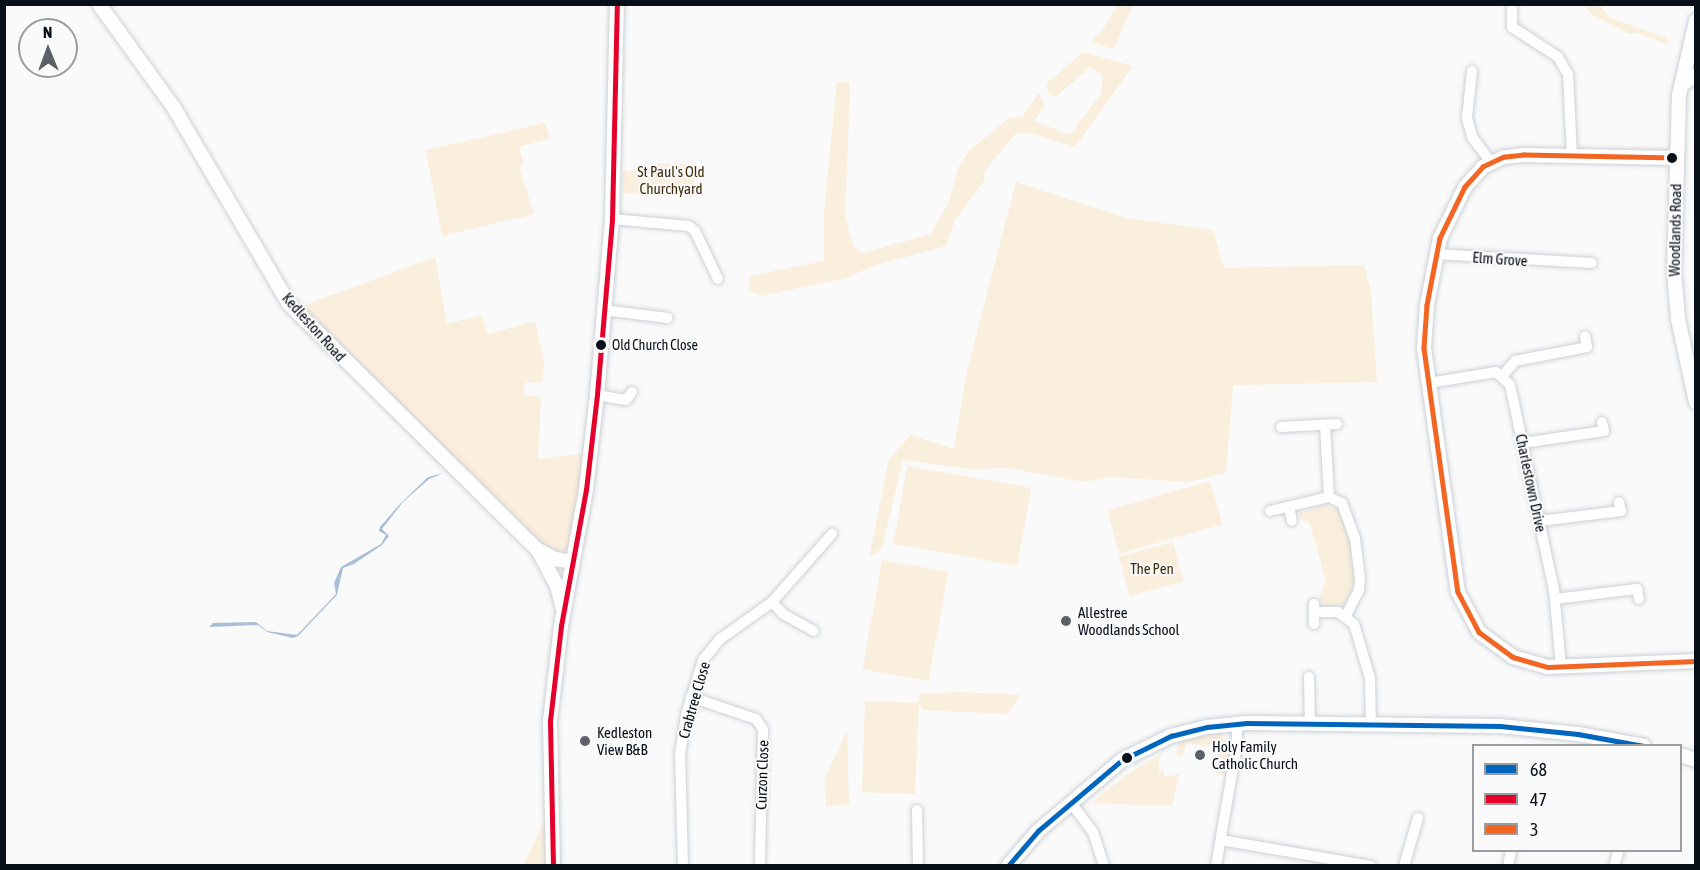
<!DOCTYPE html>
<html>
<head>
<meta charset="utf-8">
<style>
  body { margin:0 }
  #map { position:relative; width:1700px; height:870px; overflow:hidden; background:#fafafa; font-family:"Asap Condensed",sans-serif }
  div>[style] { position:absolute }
  .green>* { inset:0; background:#faeedd; transform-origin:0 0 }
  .water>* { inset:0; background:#aabed8 }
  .roads { filter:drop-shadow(0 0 2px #ccd1d6) drop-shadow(0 0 2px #ccd1d6) }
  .street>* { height:10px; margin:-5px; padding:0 5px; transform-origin:5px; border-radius:5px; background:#fefefe }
  .secondary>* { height:14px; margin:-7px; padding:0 7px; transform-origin:7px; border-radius:7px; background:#fefefe }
  .bus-1>* { height:4.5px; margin:-2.25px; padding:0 2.25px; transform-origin:2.25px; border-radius:2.25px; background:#0065bd }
  .bus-2>* { height:4.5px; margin:-2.25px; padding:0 2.25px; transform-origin:2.25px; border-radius:2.25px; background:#e4002b }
  .bus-3>* { height:4.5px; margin:-2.25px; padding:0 2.25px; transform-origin:2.25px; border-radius:2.25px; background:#f26522 }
  .dots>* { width:16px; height:16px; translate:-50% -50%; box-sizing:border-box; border:3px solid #fafafa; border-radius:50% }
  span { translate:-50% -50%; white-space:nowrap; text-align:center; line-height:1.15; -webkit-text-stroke:4.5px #fafafa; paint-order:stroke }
  .bus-label { font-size:14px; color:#070f19 }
  .left { translate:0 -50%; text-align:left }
  .park-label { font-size:15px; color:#412e0c }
  .street-label { font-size:15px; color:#070f19 }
  .poi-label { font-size:15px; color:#070f19 }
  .frame { position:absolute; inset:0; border:6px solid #070f19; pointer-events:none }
  .legend { position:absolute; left:1472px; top:744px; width:210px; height:108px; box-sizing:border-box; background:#fafafa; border:2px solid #999ca0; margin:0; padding:8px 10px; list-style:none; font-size:18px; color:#070f19 }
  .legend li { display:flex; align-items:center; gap:12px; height:30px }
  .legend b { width:30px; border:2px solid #999ca0 }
  .north { position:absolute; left:18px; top:18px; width:60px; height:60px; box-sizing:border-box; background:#fafafa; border:2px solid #999ca0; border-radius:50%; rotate:359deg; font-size:16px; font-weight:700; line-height:24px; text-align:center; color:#070f19 }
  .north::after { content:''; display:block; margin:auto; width:21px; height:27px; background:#5c6168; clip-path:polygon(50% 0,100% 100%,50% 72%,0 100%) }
</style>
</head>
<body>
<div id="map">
  <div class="green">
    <i style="clip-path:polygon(1116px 5px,1133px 5px,1114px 49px,1091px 42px,1103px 30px)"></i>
    <i style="clip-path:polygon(1584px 5px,1600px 5px,1610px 18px,1667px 38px,1668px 45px,1638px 33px,1630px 34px,1594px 16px)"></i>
    <i style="clip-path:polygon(1083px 52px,1133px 66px,1075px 147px,1026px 132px,1015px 134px,985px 171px,984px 181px,955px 220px,946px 246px,876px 265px,846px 278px,761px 296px,749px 290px,750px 276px,824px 261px,824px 211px,837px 82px,849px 82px,850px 91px,845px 216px,853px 246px,863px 253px,931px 234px,948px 204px,959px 166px,970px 150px,1008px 119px,1023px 116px,1039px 93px,1045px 106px,1034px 121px,1070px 135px,1101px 94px,1103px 75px,1090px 67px,1056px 97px,1049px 94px,1046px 84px)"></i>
    <i style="clip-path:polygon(545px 123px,550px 138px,519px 147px,524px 165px,519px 166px,534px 214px,442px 236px,426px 150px)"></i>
    <i style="clip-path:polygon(657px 163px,695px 164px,695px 197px,623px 193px,623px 171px,656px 172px)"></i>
    <i style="clip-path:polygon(1016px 182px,1126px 218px,1213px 230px,1224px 268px,1364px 265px,1371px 292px,1377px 382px,1233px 385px,1226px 473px,1189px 482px,1111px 477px,1083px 482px,1008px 468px,972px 469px,903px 460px,882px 548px,869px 558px,889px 459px,911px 435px,954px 449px,967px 371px)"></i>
    <i style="clip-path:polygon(435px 257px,447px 324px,481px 315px,488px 334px,535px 321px,544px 362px,542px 383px,525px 382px,524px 395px,541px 397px,538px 459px,586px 453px,569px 552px,565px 556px,542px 549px,297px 308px)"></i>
    <i style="left:907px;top:466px;width:126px;height:79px;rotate:10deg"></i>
    <i style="left:1210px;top:481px;width:45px;height:107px;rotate:74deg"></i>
    <i style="clip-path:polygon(1326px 505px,1338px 510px,1344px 519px,1352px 549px,1356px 581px,1343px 607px,1326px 606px,1319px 599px,1326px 581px,1310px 524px,1300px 519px,1300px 513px)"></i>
    <i style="left:1173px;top:542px;width:41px;height:56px;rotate:75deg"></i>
    <i style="left:882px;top:560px;width:67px;height:111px;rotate:10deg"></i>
    <i style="clip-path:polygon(957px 692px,1021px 695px,1007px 714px,923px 710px,919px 704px,915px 794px,862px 792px,865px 701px,918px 703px,921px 694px)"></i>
    <i style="clip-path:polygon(847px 731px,849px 804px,826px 807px,825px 778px)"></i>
    <i style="clip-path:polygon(1219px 732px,1232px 748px,1227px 776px,1216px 773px,1217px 754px,1211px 753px,1211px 747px,1186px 743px,1183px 757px,1176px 755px,1180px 740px)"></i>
    <i style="clip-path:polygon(1161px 754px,1158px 770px,1164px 771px,1164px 777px,1179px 774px,1172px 806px,1092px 803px,1126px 775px)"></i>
    <i style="clip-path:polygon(546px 818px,545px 865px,523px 866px)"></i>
  </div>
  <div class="water">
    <i style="clip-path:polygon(444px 473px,429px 479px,403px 502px,382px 529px,389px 536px,382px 545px,354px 564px,343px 568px,337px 595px,298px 636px,293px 638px,267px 632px,258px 625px,209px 627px,213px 623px,256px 622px,267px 631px,297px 635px,336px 594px,334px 583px,341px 567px,381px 544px,386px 535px,379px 531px,380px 527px,399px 505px,428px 477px)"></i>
  </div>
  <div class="roads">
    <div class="street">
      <i style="left:1512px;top:4px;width:23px;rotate:90deg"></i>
      <i style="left:1512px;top:27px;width:55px;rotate:33.1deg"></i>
      <i style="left:1558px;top:57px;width:20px;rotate:60deg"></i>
      <i style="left:1568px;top:74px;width:82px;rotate:87.2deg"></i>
      <i style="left:1472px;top:71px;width:47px;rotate:96.1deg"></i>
      <i style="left:1467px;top:118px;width:20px;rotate:75deg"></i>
      <i style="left:1472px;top:137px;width:31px;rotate:53deg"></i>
      <i style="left:612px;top:219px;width:77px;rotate:5.2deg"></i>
      <i style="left:689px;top:226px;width:8px;rotate:40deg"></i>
      <i style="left:695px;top:231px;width:53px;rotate:64.4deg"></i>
      <i style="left:1436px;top:254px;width:156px;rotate:3.3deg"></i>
      <i style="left:603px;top:310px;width:65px;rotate:7deg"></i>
      <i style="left:1503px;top:375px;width:18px;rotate:-49deg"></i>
      <i style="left:1515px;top:361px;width:73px;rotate:-11deg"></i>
      <i style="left:1587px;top:347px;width:11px;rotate:-100deg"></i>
      <i style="left:1429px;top:383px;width:68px;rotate:-9.3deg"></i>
      <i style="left:1496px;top:372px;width:19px;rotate:43deg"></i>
      <i style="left:1510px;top:385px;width:210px;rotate:77.9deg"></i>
      <i style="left:1554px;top:590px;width:77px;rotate:84.8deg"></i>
      <i style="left:597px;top:395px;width:29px;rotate:10deg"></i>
      <i style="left:626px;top:400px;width:10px;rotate:-53deg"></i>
      <i style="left:1325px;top:425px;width:72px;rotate:86.8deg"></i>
      <i style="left:1281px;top:427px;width:56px;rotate:-3.1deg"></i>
      <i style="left:1523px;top:443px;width:82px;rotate:-8.4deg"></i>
      <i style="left:1604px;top:431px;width:9px;rotate:-103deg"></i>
      <i style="left:1289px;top:507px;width:14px;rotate:78deg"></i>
      <i style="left:1270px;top:511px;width:61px;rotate:-13.3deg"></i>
      <i style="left:1329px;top:497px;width:14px;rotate:25deg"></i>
      <i style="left:1342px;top:503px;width:37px;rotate:70deg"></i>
      <i style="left:1355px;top:538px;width:38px;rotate:83deg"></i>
      <i style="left:1360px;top:576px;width:14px;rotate:94deg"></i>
      <i style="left:1359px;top:590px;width:28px;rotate:117deg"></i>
      <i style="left:1540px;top:521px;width:82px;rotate:-7deg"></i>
      <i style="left:1621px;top:511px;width:9px;rotate:-103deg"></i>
      <i style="left:1555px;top:599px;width:83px;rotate:-7deg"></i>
      <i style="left:1637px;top:589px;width:10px;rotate:79deg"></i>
      <i style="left:772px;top:602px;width:16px;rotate:47deg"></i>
      <i style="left:783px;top:614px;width:35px;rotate:29deg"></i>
      <i style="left:1314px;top:612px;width:24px"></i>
      <i style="left:1338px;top:612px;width:20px;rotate:37deg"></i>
      <i style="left:1354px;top:624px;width:56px;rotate:73.5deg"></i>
      <i style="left:1370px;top:678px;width:47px;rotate:88.8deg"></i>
      <i style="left:1314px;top:624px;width:20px;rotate:-90deg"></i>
      <i style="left:1309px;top:677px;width:46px;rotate:88.8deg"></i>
      <i style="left:691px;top:697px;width:69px;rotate:18.7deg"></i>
      <i style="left:756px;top:719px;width:12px;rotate:55deg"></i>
      <i style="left:763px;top:729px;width:137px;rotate:91.3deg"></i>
      <i style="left:1071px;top:803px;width:36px;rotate:53deg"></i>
      <i style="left:1093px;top:832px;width:36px;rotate:72deg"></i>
      <i style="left:917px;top:810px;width:56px;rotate:89deg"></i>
      <i style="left:1221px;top:840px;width:152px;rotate:9.8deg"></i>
      <i style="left:683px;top:866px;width:112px;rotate:-91.5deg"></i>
      <i style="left:680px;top:754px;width:39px;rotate:-81deg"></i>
      <i style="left:686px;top:715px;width:58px;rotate:-72.8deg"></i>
      <i style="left:703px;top:660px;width:26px;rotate:-51deg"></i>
      <i style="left:719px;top:640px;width:65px;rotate:-35.6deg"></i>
      <i style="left:772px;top:602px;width:91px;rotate:-48.6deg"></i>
      <i style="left:1216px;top:866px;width:124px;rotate:-80.2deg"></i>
      <i style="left:1237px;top:744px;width:21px;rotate:-90deg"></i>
      <i style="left:1404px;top:866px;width:50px;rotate:-73.7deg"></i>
      <i style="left:1508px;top:866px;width:16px;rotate:-79deg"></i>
      <i style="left:1614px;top:866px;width:17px;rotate:-73deg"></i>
    </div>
    <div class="secondary">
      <i style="left:99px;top:4px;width:128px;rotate:54.2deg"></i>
      <i style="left:174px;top:108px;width:227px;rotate:59.6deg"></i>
      <i style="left:289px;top:304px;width:350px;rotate:44.7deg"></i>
      <i style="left:538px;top:550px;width:41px;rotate:62.2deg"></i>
      <i style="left:557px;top:586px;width:21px;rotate:76deg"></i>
      <i style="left:1696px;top:21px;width:76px;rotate:102.9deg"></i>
      <i style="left:1679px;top:95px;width:177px;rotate:91.6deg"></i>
      <i style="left:1674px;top:272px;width:47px;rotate:85.1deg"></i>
      <i style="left:1678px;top:319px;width:85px;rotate:77.8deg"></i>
      <i style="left:1681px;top:85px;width:18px;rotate:-34deg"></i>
      <i style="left:1676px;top:158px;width:152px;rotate:-178.9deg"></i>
      <i style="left:1524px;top:155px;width:20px;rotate:174deg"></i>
      <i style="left:1504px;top:157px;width:23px;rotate:155deg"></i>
      <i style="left:1483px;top:167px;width:27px;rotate:132deg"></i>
      <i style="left:1465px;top:187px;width:57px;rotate:116.1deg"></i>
      <i style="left:1440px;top:238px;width:68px;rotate:101deg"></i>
      <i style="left:1427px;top:305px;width:43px;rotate:94deg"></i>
      <i style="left:1424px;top:348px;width:246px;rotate:82.1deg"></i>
      <i style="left:1458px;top:592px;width:45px;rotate:62.3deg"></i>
      <i style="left:1479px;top:632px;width:42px;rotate:36.3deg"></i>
      <i style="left:1513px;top:657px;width:36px;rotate:16deg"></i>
      <i style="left:1548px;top:667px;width:148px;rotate:-2.3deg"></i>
      <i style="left:540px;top:551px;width:17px;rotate:28deg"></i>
      <i style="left:555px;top:559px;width:18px;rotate:9deg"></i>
      <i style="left:1680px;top:755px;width:17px;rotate:17deg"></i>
      <i style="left:553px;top:866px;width:145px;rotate:-91.2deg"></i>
      <i style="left:550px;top:721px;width:96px;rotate:-83.4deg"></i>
      <i style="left:561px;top:626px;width:138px;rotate:-79.6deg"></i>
      <i style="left:586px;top:490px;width:96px;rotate:-83.4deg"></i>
      <i style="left:597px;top:395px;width:177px;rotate:-85.1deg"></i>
      <i style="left:612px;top:219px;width:215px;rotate:-88.7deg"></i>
      <i style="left:1008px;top:866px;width:46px;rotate:-49.4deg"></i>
      <i style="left:1038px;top:831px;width:110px;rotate:-40.2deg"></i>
      <i style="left:1122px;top:760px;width:55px;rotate:-26.1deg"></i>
      <i style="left:1171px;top:736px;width:37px;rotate:-14deg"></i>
      <i style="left:1207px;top:727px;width:40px;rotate:-5.7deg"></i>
      <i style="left:1247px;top:723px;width:253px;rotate:0.7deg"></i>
      <i style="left:1500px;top:726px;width:78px;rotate:5.9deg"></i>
      <i style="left:1578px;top:734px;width:67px;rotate:10.3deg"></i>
    </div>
  </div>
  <div class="bus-1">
    <i style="left:1008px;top:866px;width:46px;rotate:-49.4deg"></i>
    <i style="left:1038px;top:831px;width:110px;rotate:-40.2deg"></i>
    <i style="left:1122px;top:760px;width:55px;rotate:-26.1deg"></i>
    <i style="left:1171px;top:736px;width:37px;rotate:-14deg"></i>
    <i style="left:1207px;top:727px;width:40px;rotate:-5.7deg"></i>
    <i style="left:1247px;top:723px;width:253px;rotate:0.7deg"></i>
    <i style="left:1500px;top:726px;width:78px;rotate:5.9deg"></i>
    <i style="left:1578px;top:734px;width:67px;rotate:10.3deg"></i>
  </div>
  <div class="bus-2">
    <i style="left:553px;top:866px;width:145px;rotate:-91.2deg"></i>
    <i style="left:550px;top:721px;width:96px;rotate:-83.4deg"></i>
    <i style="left:561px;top:626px;width:138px;rotate:-79.6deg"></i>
    <i style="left:586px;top:490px;width:96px;rotate:-83.4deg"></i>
    <i style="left:597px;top:395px;width:177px;rotate:-85.1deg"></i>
    <i style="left:612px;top:219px;width:215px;rotate:-88.7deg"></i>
  </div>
  <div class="bus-3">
    <i style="left:1676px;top:158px;width:152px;rotate:-178.9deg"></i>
    <i style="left:1524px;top:155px;width:20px;rotate:174deg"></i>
    <i style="left:1504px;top:157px;width:23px;rotate:155deg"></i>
    <i style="left:1483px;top:167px;width:27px;rotate:132deg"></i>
    <i style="left:1465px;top:187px;width:57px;rotate:116.1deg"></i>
    <i style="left:1440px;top:238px;width:68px;rotate:101deg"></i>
    <i style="left:1427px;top:305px;width:43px;rotate:94deg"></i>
    <i style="left:1424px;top:348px;width:246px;rotate:82.1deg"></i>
    <i style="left:1458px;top:592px;width:45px;rotate:62.3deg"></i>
    <i style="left:1479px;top:632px;width:42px;rotate:36.3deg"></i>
    <i style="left:1513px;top:657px;width:36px;rotate:16deg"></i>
    <i style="left:1548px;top:667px;width:148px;rotate:-2.3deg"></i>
  </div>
  <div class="dots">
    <i style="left:1672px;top:158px;background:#070f19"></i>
    <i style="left:601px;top:345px;background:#070f19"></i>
    <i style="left:1066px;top:621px;background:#5c6168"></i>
    <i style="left:585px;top:741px;background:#5c6168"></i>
    <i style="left:1200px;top:755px;background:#5c6168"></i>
    <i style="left:1127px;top:758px;background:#070f19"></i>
  </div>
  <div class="bus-label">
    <span class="left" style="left:612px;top:345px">Old Church Close</span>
  </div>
  <div class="park-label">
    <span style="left:671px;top:180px">St Paul's Old<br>Churchyard</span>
    <span style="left:1152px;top:569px">The Pen</span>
  </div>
  <div class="street-label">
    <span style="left:1675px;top:230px;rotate:-89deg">Woodlands Road</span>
    <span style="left:1500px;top:259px;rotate:4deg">Elm Grove</span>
    <span style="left:314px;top:327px;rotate:48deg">Kedleston Road</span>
    <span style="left:1531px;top:483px;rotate:78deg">Charlestown Drive</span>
    <span style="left:694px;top:700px;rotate:-74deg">Crabtree Close</span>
    <span style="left:762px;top:775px;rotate:-88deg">Curzon Close</span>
  </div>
  <div class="poi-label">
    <span class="left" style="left:1078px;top:621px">Allestree<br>Woodlands School</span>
    <span class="left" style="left:597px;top:741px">Kedleston<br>View B&amp;B</span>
    <span class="left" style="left:1212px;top:755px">Holy Family<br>Catholic Church</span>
  </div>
  <div class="frame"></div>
  <ul class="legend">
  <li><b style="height:8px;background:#0065bd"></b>68</li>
  <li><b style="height:8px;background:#e4002b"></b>47</li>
  <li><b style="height:8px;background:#f26522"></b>3</li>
  </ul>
  <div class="north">N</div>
</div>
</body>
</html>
